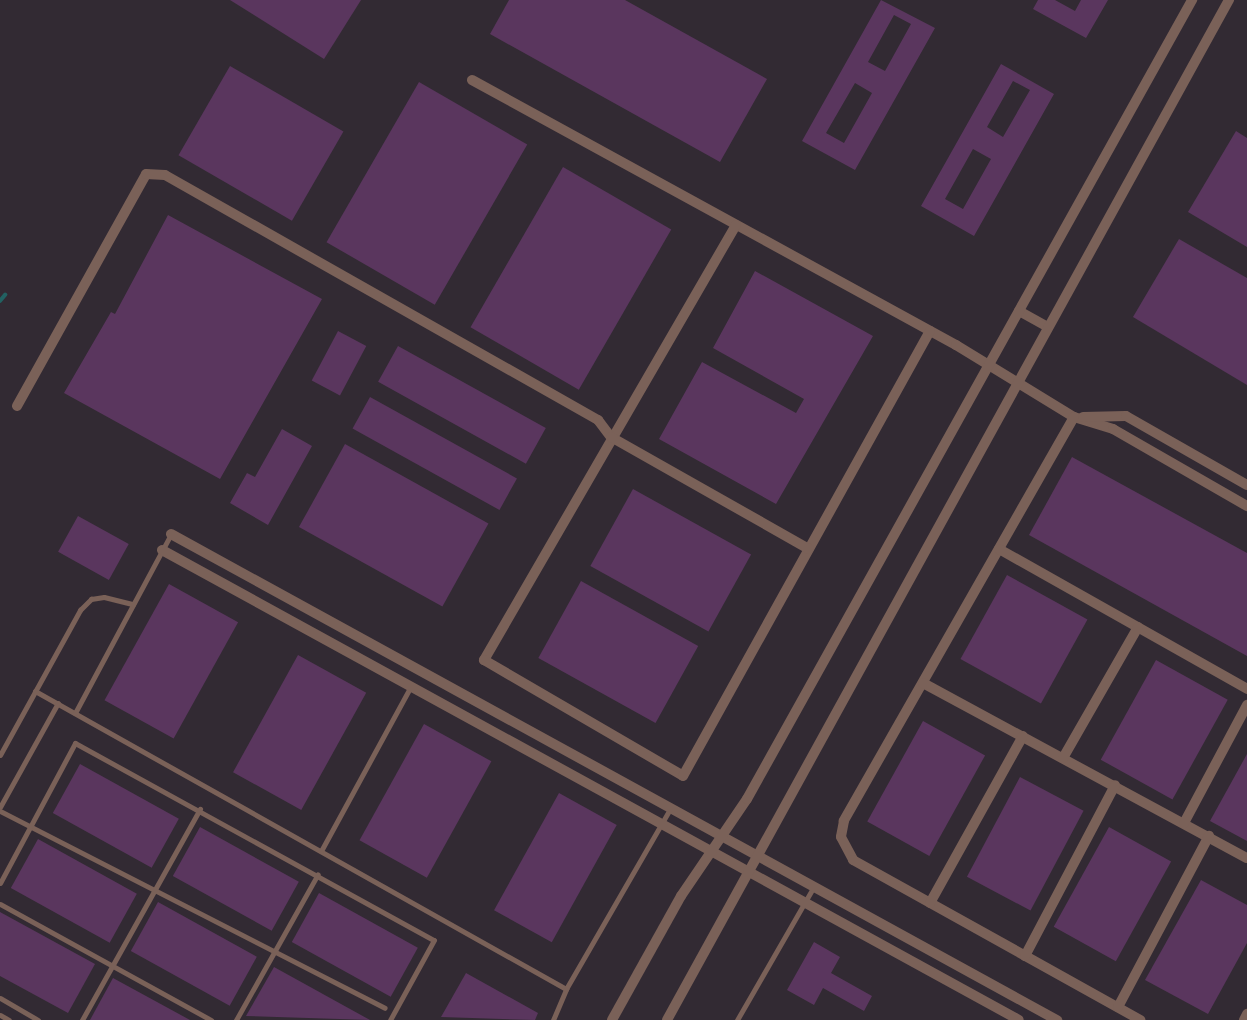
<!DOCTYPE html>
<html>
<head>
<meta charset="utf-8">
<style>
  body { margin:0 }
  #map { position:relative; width:1247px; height:1020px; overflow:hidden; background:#322a33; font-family:Literata,serif }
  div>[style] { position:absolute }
  .stream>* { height:3.5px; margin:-1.75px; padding:0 1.75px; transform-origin:1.75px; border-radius:1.75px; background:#226162 }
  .building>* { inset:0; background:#5a365e; transform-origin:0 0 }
  .service>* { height:5px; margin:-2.5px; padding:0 2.5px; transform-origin:2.5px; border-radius:2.5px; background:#7a6158 }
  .minor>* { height:10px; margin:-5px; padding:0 5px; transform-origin:5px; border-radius:5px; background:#7a6158 }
  .service-bridge>* { height:5px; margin:-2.5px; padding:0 2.5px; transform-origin:2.5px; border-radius:2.5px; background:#7a6158 }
  span { translate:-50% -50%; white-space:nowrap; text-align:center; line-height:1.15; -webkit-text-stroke:5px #181418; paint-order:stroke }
</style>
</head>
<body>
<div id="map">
  <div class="stream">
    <i style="left:0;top:301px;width:8px;rotate:-50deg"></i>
  </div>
  <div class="building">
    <i style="clip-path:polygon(230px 0,361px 0,324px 59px)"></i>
    <i style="clip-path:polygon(509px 0,625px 0,767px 79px,720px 162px,490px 34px)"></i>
    <i style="clip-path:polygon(evenodd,881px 0,935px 28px,855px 170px,802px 141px,881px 0,894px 15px,911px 24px,885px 71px,868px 62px,894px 15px,881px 0,855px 83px,872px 93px,844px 143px,826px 133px,855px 83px)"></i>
    <i style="clip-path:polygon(1038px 0,1055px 0,1075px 11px,1081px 0,1108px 0,1086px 38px,1033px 9px)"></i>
    <i style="clip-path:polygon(evenodd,1001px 64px,1054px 94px,974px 236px,921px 206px,1001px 64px,1013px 81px,1030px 90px,1003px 137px,987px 127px,1013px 81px,1001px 64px,973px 149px,991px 159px,963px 209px,945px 199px,973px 149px)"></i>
    <i style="left:230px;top:66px;width:131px;height:103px;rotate:30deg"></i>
    <i style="left:419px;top:82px;width:125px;height:185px;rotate:30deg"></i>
    <i style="clip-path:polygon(1236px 131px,1247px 138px,1247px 247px,1188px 212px)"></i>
    <i style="left:563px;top:167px;width:125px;height:185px;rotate:30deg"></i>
    <i style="clip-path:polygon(168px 215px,322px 299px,220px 479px,64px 393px,111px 312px,115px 314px)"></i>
    <i style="clip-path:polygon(1179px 239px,1247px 278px,1247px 385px,1133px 317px)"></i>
    <i style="clip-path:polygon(755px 271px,873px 336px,776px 504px,659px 439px,702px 362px,796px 413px,804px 399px,713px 348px)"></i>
    <i style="left:338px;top:331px;width:32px;height:56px;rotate:28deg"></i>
    <i style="left:398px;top:346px;width:169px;height:41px;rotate:29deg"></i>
    <i style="left:370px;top:397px;width:168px;height:36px;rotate:29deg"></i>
    <i style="clip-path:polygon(282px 429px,312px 446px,268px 525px,230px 503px,247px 473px,255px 477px)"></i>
    <i style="left:345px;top:444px;width:164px;height:95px;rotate:29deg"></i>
    <i style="clip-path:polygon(1072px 457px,1247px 553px,1247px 656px,1029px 535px)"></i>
    <i style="left:633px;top:489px;width:135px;height:88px;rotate:29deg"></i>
    <i style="left:78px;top:516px;width:58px;height:41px;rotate:29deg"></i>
    <i style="left:1007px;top:575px;width:92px;height:96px;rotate:29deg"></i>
    <i style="left:581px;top:581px;width:134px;height:88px;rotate:29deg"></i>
    <i style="left:169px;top:584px;width:79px;height:133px;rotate:29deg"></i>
    <i style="left:298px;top:655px;width:78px;height:134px;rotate:29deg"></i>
    <i style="left:1156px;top:660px;width:82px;height:114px;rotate:29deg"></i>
    <i style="left:923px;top:721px;width:71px;height:115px;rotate:29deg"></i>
    <i style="left:424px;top:724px;width:77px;height:133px;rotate:29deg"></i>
    <i style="clip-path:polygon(1247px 754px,1247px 841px,1210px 821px)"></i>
    <i style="left:80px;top:764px;width:113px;height:56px;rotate:29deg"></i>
    <i style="left:1020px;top:777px;width:72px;height:113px;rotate:28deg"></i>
    <i style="left:559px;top:793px;width:66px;height:134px;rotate:29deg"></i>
    <i style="left:200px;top:827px;width:113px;height:56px;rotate:29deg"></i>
    <i style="left:1109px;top:827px;width:71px;height:114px;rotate:29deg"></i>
    <i style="left:38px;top:839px;width:113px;height:56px;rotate:29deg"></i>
    <i style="clip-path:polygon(1201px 880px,1247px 905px,1247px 943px,1208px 1014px,1145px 980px)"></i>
    <i style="left:319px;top:893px;width:113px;height:56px;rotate:29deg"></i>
    <i style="left:158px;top:902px;width:113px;height:56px;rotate:29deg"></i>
    <i style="clip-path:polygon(0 912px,95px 964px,68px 1013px,0 976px)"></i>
    <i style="clip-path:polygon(814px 942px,840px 957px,831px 973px,872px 996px,864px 1011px,823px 988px,814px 1005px,787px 990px)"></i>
    <i style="clip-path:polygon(274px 967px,370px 1020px,246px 1016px)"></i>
    <i style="clip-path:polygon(466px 973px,538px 1013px,535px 1020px,441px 1017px)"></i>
    <i style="clip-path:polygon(113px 978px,190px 1020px,90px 1020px)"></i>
  </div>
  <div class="service">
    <i style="left:35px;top:691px;width:609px;rotate:29.3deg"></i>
    <i style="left:75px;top:713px;width:203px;rotate:-61.8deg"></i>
    <i style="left:0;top:755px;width:166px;rotate:-61.1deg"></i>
    <i style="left:80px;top:610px;width:16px;rotate:-45deg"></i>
    <i style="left:91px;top:599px;width:13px;rotate:-9deg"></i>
    <i style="left:104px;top:597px;width:30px;rotate:14deg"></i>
    <i style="left:0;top:807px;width:119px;rotate:-60.9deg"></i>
    <i style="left:0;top:811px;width:432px;rotate:27.1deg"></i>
    <i style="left:321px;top:851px;width:188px;rotate:-61.4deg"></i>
    <i style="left:0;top:904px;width:241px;rotate:28.8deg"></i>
    <i style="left:0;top:998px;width:44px;rotate:30.1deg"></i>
    <i style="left:0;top:1015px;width:10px;rotate:29deg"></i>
    <i style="left:553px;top:1020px;width:34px;rotate:-67deg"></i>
    <i style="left:566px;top:989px;width:210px;rotate:-60deg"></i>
    <i style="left:737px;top:1020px;width:155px;rotate:-60.1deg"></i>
  </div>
  <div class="minor">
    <i style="left:472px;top:80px;width:552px;rotate:28.7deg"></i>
    <i style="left:956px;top:345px;width:138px;rotate:31.4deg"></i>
    <i style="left:1074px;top:417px;width:41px;rotate:17.1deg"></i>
    <i style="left:1113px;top:429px;width:155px;rotate:29.9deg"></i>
    <i style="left:736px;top:225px;width:503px;rotate:120.08deg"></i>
    <i style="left:484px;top:660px;width:230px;rotate:30.2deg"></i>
    <i style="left:683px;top:776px;width:509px;rotate:-60.97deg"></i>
    <i style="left:1019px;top:311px;width:33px;rotate:29deg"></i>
    <i style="left:17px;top:406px;width:265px;rotate:-60.9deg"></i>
    <i style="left:146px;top:174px;width:19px;rotate:3deg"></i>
    <i style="left:165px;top:175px;width:498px;rotate:29.5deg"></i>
    <i style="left:598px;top:420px;width:21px;rotate:53deg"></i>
    <i style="left:611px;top:437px;width:227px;rotate:29.5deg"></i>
    <i style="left:1074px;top:417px;width:465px;rotate:119.7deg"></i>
    <i style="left:844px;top:821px;width:16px;rotate:101deg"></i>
    <i style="left:841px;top:837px;width:26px;rotate:62deg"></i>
    <i style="left:853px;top:860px;width:329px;rotate:29.1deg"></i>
    <i style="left:1083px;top:417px;width:43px;rotate:-1.3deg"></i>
    <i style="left:1126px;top:416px;width:139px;rotate:29.7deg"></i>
    <i style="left:171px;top:534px;width:1011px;rotate:28.75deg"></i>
    <i style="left:999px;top:549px;width:285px;rotate:29.4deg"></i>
    <i style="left:162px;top:550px;width:977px;rotate:28.74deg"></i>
    <i style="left:923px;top:683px;width:368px;rotate:28.4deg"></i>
    <i style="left:1063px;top:758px;width:151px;rotate:-60.2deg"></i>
    <i style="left:1184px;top:823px;width:134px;rotate:-61.9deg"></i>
    <i style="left:930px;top:903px;width:191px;rotate:-60.9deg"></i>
    <i style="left:1025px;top:956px;width:193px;rotate:-62.2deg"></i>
    <i style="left:1118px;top:1007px;width:194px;rotate:-62deg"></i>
    <i style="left:612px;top:1020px;width:142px;rotate:-60.9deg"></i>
    <i style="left:681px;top:896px;width:117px;rotate:-55.8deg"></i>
    <i style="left:747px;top:799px;width:915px;rotate:-60.88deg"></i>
    <i style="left:667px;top:1020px;width:1165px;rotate:-61.15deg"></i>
    <i style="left:1244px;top:1020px;width:7px;rotate:-63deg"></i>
  </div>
  <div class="service-bridge">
    <i style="left:0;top:883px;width:159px;rotate:-61.8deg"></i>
    <i style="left:75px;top:743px;width:409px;rotate:28.8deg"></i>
    <i style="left:434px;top:940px;width:91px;rotate:118.8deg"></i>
    <i style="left:82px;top:1020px;width:242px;rotate:-60.8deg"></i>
    <i style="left:236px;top:1020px;width:167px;rotate:-60.7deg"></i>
  </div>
</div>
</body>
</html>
